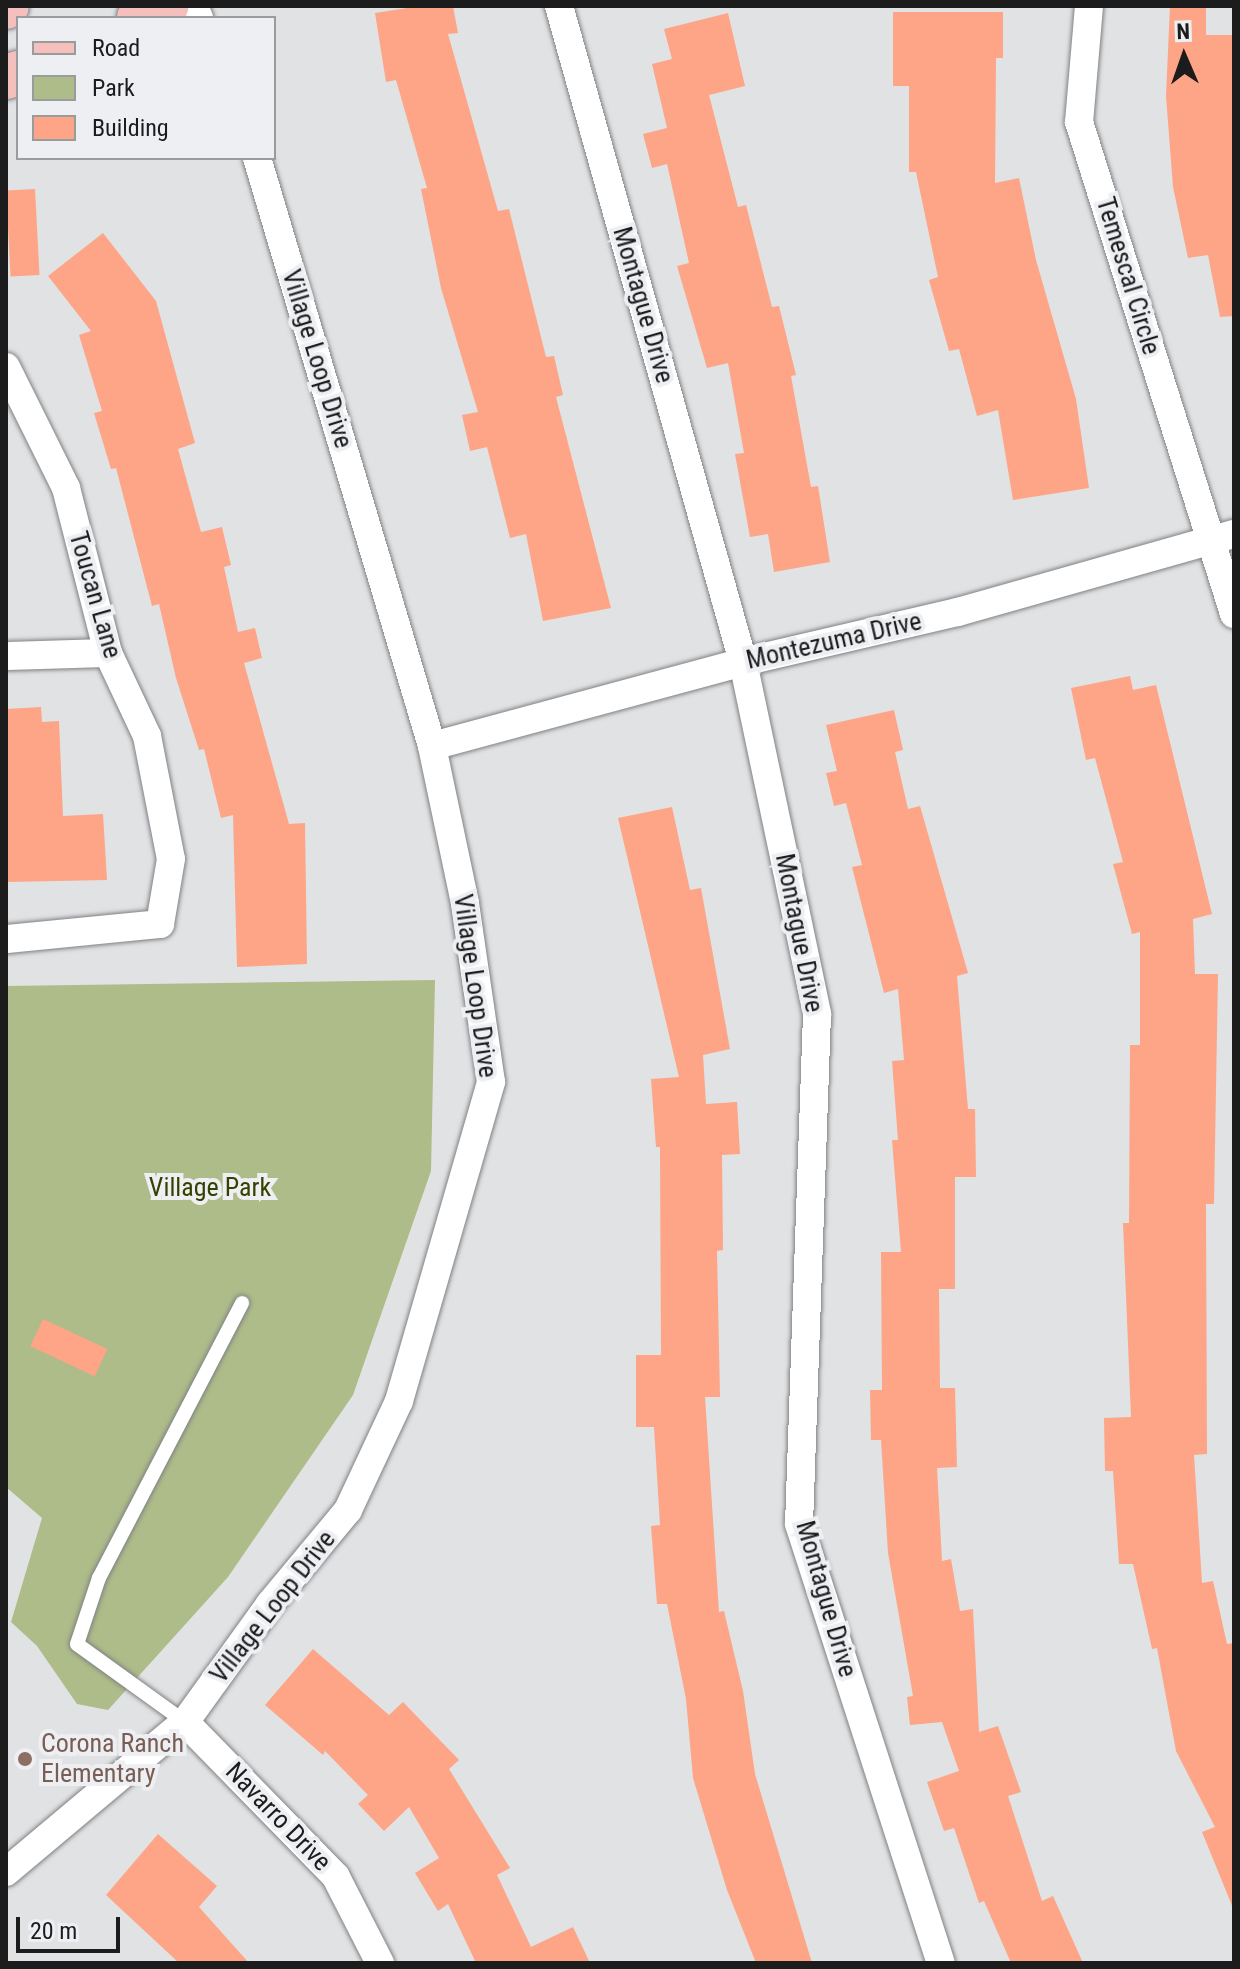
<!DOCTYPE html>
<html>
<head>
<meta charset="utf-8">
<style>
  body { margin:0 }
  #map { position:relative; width:1240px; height:1969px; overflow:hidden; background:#e0e2e4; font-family:"Roboto Condensed",sans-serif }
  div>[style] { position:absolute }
  .green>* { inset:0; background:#adbc89 }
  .building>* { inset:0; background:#fda586; transform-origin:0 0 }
  .roads { filter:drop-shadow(0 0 2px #808284) drop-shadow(0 0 2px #808284) }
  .lane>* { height:14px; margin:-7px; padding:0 7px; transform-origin:7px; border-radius:7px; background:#fff }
  .street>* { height:28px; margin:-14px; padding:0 14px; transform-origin:14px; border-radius:14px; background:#fff }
  .primary>* { height:44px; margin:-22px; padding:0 22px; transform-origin:22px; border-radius:22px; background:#f5bfbd }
  .dots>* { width:22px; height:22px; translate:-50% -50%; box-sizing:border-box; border:4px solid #edeff2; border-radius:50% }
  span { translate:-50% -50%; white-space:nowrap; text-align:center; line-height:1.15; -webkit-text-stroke:8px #edeff2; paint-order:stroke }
  .street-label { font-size:26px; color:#1c1c1d }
  .park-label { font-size:26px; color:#344100 }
  .education-label { font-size:26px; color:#785e54 }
  .left { translate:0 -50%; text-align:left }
  .frame { position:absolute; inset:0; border:8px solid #1c1c1d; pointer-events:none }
  .legend { position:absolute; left:16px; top:16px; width:260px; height:144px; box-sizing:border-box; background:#edeff2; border:2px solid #999b9d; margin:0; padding:10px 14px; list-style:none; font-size:24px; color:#1c1c1d }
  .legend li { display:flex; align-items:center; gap:16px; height:40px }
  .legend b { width:40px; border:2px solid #999b9d }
  .north { position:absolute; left:1144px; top:16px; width:80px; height:80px; -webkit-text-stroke:6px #edeff2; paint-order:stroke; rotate:358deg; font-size:22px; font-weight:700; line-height:32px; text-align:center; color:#1c1c1d }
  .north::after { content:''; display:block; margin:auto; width:28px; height:36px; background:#1c1c1d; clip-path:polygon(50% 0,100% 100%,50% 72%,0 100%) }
  .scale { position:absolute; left:16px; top:1917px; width:104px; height:36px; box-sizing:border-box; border:4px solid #1c1c1d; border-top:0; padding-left:10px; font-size:24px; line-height:28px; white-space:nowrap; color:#1c1c1d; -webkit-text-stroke:6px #edeff2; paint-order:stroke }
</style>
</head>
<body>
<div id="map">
  <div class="green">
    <i style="clip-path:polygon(435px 980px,431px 1171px,353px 1395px,228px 1577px,108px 1710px,77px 1704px,37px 1646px,11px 1622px,42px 1518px,6px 1487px,6px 986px)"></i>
  </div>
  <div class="building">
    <i style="clip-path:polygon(420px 6px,453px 6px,458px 33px,448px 34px,498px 211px,509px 209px,546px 357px,554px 356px,563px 395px,556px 397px,611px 608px,543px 621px,526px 534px,510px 538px,487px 447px,470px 451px,462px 415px,478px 412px,441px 288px,421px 189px,427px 188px,396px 80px,386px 82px,375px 13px)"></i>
    <i style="clip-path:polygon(1170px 6px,1206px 6px,1206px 35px,1234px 35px,1234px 316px,1220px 317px,1208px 255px,1188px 258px,1173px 187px,1166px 96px)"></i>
    <i style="clip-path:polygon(893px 12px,1003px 12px,1003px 58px,996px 58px,995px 183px,1019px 178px,1036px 260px,1076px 399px,1089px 488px,1013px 500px,998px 410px,977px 416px,959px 349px,949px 351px,929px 280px,938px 277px,916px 172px,909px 172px,909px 86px,893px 86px)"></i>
    <i style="clip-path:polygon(728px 13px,745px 86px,709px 95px,738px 207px,746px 205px,772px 307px,779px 306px,796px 375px,791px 376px,811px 487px,818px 486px,830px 562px,774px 572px,768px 534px,750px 537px,735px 454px,744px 453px,728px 363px,707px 368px,677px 266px,689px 263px,667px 164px,652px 168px,643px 134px,667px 128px,652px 64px,672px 59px,664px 29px)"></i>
    <i style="left:35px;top:189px;width:86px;height:29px;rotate:87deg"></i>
    <i style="clip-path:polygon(103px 233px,156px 301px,195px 443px,178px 449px,201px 532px,222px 527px,231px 565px,224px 567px,238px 632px,255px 628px,262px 658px,244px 663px,289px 824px,305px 823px,307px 964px,237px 967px,233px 815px,221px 818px,204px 749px,199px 750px,176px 678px,159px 604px,152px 606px,116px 468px,111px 469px,94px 413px,102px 411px,79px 335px,91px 331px,48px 276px)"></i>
    <i style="clip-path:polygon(1130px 676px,1133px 690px,1156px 685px,1212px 914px,1193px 919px,1195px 974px,1218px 974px,1214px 1204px,1206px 1204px,1207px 1454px,1194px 1455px,1202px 1583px,1213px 1581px,1227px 1644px,1234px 1643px,1233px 1908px,1202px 1832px,1215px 1827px,1176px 1751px,1157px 1648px,1152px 1649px,1133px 1564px,1119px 1564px,1113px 1471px,1105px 1471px,1104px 1418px,1131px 1417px,1123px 1223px,1129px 1223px,1130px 1045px,1140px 1045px,1140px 932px,1132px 934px,1113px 864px,1123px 862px,1095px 758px,1086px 760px,1071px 688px)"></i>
    <i style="clip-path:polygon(41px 707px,42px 722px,59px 721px,63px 816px,103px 814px,107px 880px,6px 882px,6px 709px)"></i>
    <i style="clip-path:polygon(894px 710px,903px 750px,895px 752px,908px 809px,920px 806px,968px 973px,957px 976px,968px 1109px,975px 1109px,976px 1177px,955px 1177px,955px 1289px,939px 1289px,940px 1388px,955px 1388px,957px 1467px,937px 1468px,942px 1561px,951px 1559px,960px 1611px,973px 1609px,979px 1732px,998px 1726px,1021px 1792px,1008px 1796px,1042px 1901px,1053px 1896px,1083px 1963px,1011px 1963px,984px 1901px,979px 1903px,954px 1828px,944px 1831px,927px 1782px,959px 1771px,942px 1722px,910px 1725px,907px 1697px,913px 1696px,888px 1553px,881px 1440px,871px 1440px,870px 1390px,882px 1390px,881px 1252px,901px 1252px,892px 1140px,898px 1140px,892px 1061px,904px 1060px,898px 989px,884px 993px,852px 867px,862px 865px,846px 803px,834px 806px,826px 773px,837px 771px,826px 725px)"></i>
    <i style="clip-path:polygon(672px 807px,690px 890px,701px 888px,730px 1049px,703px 1055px,706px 1104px,737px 1102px,740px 1154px,722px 1155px,723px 1250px,717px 1251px,720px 1397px,705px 1397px,719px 1612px,724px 1611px,743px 1691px,755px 1774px,812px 1963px,756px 1963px,727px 1890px,693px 1778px,686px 1699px,667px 1604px,657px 1604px,651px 1526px,660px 1525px,654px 1427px,636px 1427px,636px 1355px,661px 1355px,660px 1147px,656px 1147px,651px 1079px,679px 1077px,618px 818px)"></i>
    <i style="left:43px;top:1319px;width:71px;height:30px;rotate:25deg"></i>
    <i style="clip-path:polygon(313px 1649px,389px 1715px,403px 1702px,459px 1760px,449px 1769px,510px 1868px,497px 1875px,531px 1947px,573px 1927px,590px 1963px,476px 1963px,448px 1904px,438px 1911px,415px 1873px,439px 1858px,409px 1807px,384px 1831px,358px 1804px,368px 1795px,325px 1751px,323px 1755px,265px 1705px)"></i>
    <i style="clip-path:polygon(158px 1834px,217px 1886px,199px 1907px,249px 1963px,179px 1963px,106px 1895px)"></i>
  </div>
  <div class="roads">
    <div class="lane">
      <i style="left:185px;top:1722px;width:133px;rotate:-144.2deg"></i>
      <i style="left:77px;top:1644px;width:70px;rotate:-71.6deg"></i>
      <i style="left:99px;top:1578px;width:310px;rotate:-62.5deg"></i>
    </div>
    <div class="street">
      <i style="left:194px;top:6px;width:13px;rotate:67deg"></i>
      <i style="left:559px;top:6px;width:681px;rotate:74.33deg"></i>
      <i style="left:743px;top:662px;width:360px;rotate:78.1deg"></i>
      <i style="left:817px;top:1014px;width:510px;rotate:92.02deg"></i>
      <i style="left:799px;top:1524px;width:461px;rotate:72.1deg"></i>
      <i style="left:1089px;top:6px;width:116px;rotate:94.9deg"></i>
      <i style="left:1079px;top:122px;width:516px;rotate:72.51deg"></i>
      <i style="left:6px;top:367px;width:135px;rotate:63.6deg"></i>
      <i style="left:66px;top:488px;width:170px;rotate:75.7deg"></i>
      <i style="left:108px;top:653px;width:92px;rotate:64.8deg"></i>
      <i style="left:147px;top:736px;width:125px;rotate:79deg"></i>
      <i style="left:171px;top:859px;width:66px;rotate:99.6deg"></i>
      <i style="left:160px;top:924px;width:155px;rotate:174.4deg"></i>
      <i style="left:6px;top:656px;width:102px;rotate:-1.7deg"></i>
      <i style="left:432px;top:746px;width:322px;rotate:-15.1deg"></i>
      <i style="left:743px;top:662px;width:221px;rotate:-13.1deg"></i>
      <i style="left:958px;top:612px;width:287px;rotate:-15.8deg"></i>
      <i style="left:185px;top:1722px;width:216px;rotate:45.7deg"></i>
      <i style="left:336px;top:1877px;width:97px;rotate:62.9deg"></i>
      <i style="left:6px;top:1872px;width:234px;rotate:-40deg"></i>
      <i style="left:185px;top:1722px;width:145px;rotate:-54.2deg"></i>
      <i style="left:270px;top:1604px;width:122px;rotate:-50.3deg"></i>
      <i style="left:348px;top:1510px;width:120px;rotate:-64.9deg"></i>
      <i style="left:399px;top:1401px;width:332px;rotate:-73.9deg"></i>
      <i style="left:491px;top:1082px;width:181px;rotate:-98.3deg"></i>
      <i style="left:465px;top:903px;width:160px;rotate:-101.9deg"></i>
      <i style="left:432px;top:746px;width:613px;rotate:-106.57deg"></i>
    </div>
    <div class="primary">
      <i style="left:6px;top:7px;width:1px;rotate:-45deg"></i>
      <i style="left:139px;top:18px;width:30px;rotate:-24deg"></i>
      <i style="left:6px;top:77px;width:13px;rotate:-18deg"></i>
    </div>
  </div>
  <div class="dots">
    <i style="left:25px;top:1759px;background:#8d6e63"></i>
  </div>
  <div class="street-label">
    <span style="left:1128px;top:276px;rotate:73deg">Temescal Circle</span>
    <span style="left:643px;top:305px;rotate:74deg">Montague Drive</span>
    <span style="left:317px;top:359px;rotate:73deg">Village Loop Drive</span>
    <span style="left:95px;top:595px;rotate:74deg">Toucan Lane</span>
    <span style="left:834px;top:641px;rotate:-13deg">Montezuma Drive</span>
    <span style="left:799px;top:933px;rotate:79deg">Montague Drive</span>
    <span style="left:475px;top:986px;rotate:82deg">Village Loop Drive</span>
    <span style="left:826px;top:1599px;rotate:74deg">Montague Drive</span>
    <span style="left:273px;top:1607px;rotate:-52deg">Village Loop Drive</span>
    <span style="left:278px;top:1817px;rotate:46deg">Navarro Drive</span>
  </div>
  <div class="park-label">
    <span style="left:210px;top:1188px">Village Park</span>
  </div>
  <div class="education-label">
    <span class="left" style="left:41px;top:1759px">Corona Ranch<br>Elementary</span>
  </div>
  <div class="frame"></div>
  <ul class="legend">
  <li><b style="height:10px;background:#f5bfbd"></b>Road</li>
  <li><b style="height:22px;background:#adbc89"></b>Park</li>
  <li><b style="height:22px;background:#fda586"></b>Building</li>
  </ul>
  <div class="north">N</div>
  <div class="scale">20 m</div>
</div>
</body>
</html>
